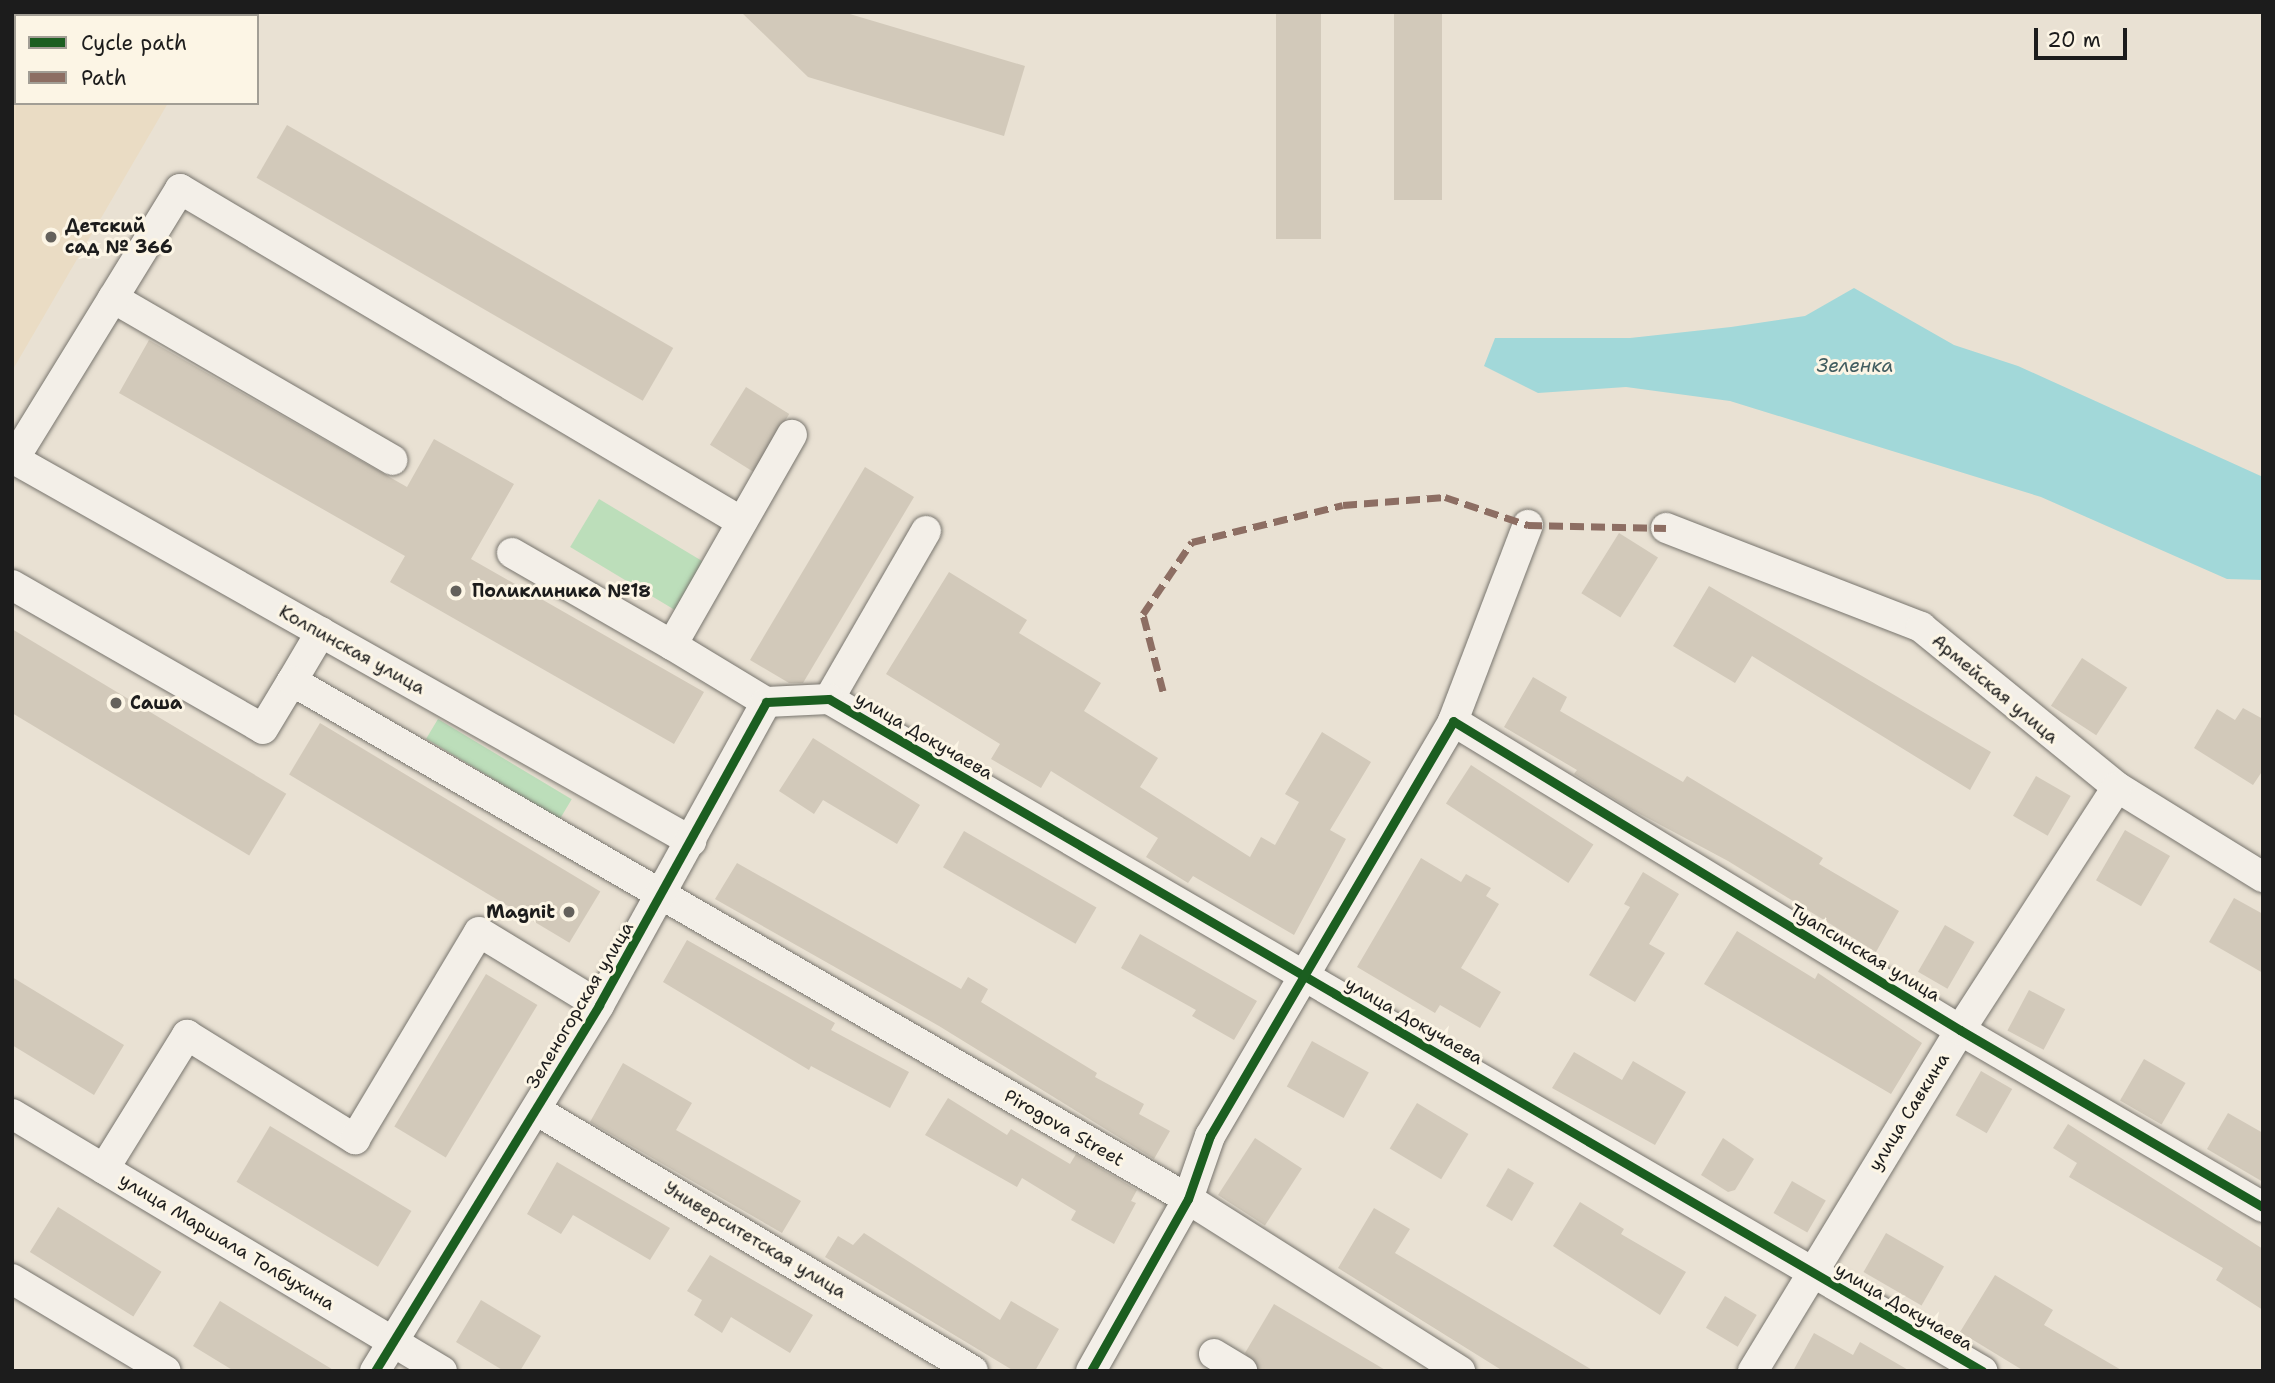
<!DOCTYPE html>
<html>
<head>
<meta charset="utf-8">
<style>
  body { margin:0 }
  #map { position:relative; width:2275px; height:1383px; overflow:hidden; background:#e9e1d3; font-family:"Shantell Sans",sans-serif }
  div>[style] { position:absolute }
  .built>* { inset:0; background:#eadcc4 }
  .green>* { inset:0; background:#bcdeba; transform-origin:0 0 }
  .water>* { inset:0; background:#a2d8d9 }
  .building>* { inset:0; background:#d2c9ba; transform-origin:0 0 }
  .roads { filter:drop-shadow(0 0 2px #78756e) drop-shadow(0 0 2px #78756e) }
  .minor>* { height:30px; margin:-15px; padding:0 15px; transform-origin:15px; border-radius:15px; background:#f3efe8 }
  .quiet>* { height:7px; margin-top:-3.5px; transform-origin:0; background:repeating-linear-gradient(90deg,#8d6e63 0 14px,transparent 0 21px) }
  .cycleway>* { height:9px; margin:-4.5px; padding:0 4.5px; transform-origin:4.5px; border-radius:4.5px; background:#1b5e20 }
  .dots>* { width:19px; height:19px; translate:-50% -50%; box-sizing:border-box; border:4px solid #fcf5e5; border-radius:50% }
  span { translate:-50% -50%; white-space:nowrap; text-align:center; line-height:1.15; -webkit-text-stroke:6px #fcf5e5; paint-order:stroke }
  .poi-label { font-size:18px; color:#1c1c1c; font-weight:700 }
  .left { translate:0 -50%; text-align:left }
  .right { translate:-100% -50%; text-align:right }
  .street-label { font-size:18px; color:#1c1c1c }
  .water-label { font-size:19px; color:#405c5f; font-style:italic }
  .frame { position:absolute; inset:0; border:14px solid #1c1c1c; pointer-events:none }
  .legend { position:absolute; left:14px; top:14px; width:245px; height:91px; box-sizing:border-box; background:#fcf5e5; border:2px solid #a29e95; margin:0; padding:9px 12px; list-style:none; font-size:21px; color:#1c1c1c }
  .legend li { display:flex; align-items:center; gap:14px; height:35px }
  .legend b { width:35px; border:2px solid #a29e95 }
  .scale { position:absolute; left:2034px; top:28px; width:93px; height:32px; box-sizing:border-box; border:4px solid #1c1c1c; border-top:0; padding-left:9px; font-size:21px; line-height:24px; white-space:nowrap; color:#1c1c1c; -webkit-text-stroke:5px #fcf5e5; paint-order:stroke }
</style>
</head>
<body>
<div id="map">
  <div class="built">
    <i style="clip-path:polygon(12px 12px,221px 12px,16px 16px,16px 103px,168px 103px,12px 371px)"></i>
  </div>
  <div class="green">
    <i style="left:599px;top:499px;width:127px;height:56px;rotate:31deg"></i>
    <i style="left:438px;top:719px;width:156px;height:23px;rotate:31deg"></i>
  </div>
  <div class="water">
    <i style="clip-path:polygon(1854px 288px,1954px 345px,2018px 366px,2263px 477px,2263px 580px,2227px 579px,2041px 497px,1730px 401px,1626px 387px,1538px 393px,1484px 366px,1495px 338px,1630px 338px,1731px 327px,1805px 316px)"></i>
  </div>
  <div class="building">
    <i style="clip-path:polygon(741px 12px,843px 12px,1025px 66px,1004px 136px,808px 77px)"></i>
    <i style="left:1276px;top:12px;width:45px;height:227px"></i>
    <i style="left:1394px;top:12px;width:48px;height:188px"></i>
    <i style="left:287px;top:125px;width:446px;height:61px;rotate:30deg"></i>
    <i style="clip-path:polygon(149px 340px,407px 487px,434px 439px,514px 484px,471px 559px,704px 692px,674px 744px,390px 582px,405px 556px,119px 393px)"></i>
    <i style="left:746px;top:387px;width:51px;height:68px;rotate:32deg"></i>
    <i style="clip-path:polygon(865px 467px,914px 497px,803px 683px,789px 683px,750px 660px)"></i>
    <i style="left:1619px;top:533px;width:46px;height:71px;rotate:32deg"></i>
    <i style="clip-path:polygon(949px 572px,1027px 620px,1019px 633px,1101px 683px,1084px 711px,1158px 758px,1140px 787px,1250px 857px,1261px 837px,1275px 845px,1299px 802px,1285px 794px,1322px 732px,1371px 762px,1330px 830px,1346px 839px,1294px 935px,1193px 876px,1188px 883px,1146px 857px,1158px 838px,1051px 771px,1041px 788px,991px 759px,1000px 744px,886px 674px)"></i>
    <i style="clip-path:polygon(1709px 586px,1991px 752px,1970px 790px,1752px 656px,1735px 683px,1673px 646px)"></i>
    <i style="left:12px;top:629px;width:320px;height:72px;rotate:31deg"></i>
    <i style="left:2082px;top:658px;width:54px;height:57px;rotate:33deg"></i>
    <i style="clip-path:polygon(1533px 677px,1567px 697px,1560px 711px,1683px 782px,1687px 776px,1823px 858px,1819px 864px,1899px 911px,1876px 952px,1728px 861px,1627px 807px,1574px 774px,1577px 770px,1504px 727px)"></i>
    <i style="clip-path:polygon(2243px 708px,2263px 719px,2263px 770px,2253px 785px,2194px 748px,2217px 709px,2235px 720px)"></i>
    <i style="left:320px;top:723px;width:327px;height:60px;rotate:31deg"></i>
    <i style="clip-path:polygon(813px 738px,920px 805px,897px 844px,823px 800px,814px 814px,779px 791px)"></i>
    <i style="left:1471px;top:765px;width:146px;height:46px;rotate:33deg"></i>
    <i style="left:2036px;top:776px;width:40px;height:46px;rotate:30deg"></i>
    <i style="left:2125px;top:830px;width:52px;height:58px;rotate:30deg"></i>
    <i style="left:964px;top:831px;width:153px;height:42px;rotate:30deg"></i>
    <i style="clip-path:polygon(1421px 858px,1461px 882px,1466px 874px,1491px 888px,1486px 896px,1499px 904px,1461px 968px,1501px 992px,1480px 1028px,1440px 1005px,1435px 1013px,1357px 967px)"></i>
    <i style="clip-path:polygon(737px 863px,961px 989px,968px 977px,988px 989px,981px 1002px,1097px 1073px,1095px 1077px,1144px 1104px,1139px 1114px,1170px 1131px,1154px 1159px,939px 1026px,715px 899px)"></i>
    <i style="clip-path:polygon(1643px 872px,1679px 894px,1649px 944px,1665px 953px,1635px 1002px,1589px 975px,1630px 907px,1624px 904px)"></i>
    <i style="clip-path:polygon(2234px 898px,2263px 914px,2263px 973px,2209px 942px)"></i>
    <i style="left:1945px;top:925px;width:34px;height:54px;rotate:30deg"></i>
    <i style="clip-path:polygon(1737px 931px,1815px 979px,1818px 973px,1922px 1043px,1891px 1094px,1704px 984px)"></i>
    <i style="clip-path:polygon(1140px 934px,1257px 1001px,1234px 1040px,1192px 1016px,1196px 1010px,1121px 968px)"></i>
    <i style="clip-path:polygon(687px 940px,835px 1023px,831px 1030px,909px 1072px,890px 1108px,811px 1066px,809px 1070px,663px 982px)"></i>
    <i style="left:486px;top:974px;width:60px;height:178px;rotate:31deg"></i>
    <i style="clip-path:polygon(12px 977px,124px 1045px,94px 1095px,12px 1045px)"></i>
    <i style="left:2029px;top:990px;width:41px;height:46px;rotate:28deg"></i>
    <i style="left:1312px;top:1041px;width:65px;height:52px;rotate:29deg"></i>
    <i style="clip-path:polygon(1574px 1052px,1622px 1080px,1633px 1061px,1686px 1092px,1655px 1145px,1552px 1088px)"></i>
    <i style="left:2144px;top:1059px;width:48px;height:48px;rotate:30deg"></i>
    <i style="clip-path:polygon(623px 1063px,692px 1103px,676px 1130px,801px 1201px,782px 1233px,590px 1122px)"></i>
    <i style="left:1981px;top:1071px;width:36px;height:51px;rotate:30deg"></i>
    <i style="clip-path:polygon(948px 1098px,1007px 1135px,1011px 1129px,1070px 1164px,1076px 1154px,1137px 1190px,1131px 1201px,1136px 1203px,1114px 1244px,1071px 1220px,1076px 1211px,1022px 1178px,1017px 1187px,925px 1135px)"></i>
    <i style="left:1417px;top:1103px;width:60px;height:53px;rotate:31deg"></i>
    <i style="clip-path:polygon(2228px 1113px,2263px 1133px,2263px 1182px,2207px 1149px)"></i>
    <i style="clip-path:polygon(2068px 1124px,2263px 1249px,2263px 1310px,2216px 1280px,2223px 1268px,2069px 1177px,2077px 1163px,2053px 1148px)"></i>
    <i style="left:270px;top:1126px;width:165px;height:65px;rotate:31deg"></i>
    <i style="left:1255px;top:1138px;width:56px;height:68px;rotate:33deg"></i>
    <i style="clip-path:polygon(1723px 1138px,1754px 1159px,1735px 1190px,1728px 1192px,1701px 1175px)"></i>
    <i style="clip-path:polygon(557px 1162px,670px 1228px,650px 1260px,573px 1215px,561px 1234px,527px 1214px)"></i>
    <i style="left:1508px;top:1168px;width:30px;height:44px;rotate:30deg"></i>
    <i style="left:1792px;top:1181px;width:39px;height:37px;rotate:30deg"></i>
    <i style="clip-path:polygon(1580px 1202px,1624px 1229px,1621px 1234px,1686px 1272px,1660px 1315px,1553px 1246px)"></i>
    <i style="left:58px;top:1207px;width:122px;height:53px;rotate:32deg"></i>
    <i style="clip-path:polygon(1374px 1208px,1410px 1229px,1395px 1253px,1594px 1371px,1503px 1371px,1338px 1268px)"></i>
    <i style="clip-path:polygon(864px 1233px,1000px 1320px,1011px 1301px,1059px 1329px,1035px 1371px,1014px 1371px,825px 1257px,838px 1236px,853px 1245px)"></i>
    <i style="left:1886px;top:1233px;width:67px;height:45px;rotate:30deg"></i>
    <i style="clip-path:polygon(710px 1255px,813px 1315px,790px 1353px,731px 1317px,722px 1333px,694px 1315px,702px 1300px,687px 1291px)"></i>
    <i style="clip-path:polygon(1995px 1275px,2053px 1310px,2044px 1325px,2123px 1371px,2024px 1371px,1960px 1332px)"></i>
    <i style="left:1725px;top:1296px;width:37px;height:37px;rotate:31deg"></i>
    <i style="clip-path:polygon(481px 1300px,541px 1336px,520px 1371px,504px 1371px,456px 1342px)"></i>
    <i style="clip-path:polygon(220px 1301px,335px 1371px,234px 1371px,193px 1346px)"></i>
    <i style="clip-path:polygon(1274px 1304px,1387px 1371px,1259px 1371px,1245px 1353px)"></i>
    <i style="clip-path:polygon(1814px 1333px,1853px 1355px,1860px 1342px,1910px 1371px,1793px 1371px)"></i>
  </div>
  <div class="roads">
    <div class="minor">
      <i style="left:113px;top:298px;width:323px;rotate:30.1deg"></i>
      <i style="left:12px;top:458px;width:780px;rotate:29.43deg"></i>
      <i style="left:14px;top:459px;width:317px;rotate:-58.4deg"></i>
      <i style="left:180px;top:189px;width:653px;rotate:30.65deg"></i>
      <i style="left:1666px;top:528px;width:274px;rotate:21.2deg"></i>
      <i style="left:1921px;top:627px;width:253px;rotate:39.2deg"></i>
      <i style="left:2117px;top:787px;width:172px;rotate:31.7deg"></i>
      <i style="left:512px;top:553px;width:185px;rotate:29.9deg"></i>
      <i style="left:12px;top:585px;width:289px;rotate:29.8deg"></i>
      <i style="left:263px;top:729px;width:56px;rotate:-58.9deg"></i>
      <i style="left:321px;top:632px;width:57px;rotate:120.6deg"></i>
      <i style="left:292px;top:681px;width:1035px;rotate:30.03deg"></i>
      <i style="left:1188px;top:1199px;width:322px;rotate:32.3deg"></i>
      <i style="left:829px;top:699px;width:1335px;rotate:30.23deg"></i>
      <i style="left:829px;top:699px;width:194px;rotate:-60deg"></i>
      <i style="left:766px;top:702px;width:110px;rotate:-148.8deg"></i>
      <i style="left:672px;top:645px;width:242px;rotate:-60.3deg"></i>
      <i style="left:1453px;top:721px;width:594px;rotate:31.36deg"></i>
      <i style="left:1960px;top:1030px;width:351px;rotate:30.3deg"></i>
      <i style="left:536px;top:1110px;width:509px;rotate:30.85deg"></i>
      <i style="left:12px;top:1114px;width:501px;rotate:30.87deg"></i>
      <i style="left:104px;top:1169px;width:158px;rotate:-58.2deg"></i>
      <i style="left:187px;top:1035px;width:198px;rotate:31.8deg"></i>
      <i style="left:355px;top:1139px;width:241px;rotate:-59.1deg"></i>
      <i style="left:479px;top:932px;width:140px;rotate:31.3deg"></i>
      <i style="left:12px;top:1279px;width:179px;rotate:30.9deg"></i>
      <i style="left:1214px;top:1354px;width:33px;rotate:31deg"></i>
      <i style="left:375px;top:1371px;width:429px;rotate:-58.5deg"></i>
      <i style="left:599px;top:1005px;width:346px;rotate:-61.1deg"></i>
      <i style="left:766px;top:702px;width:63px;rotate:-2.7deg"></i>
      <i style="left:1091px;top:1371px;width:197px;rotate:-60.6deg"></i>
      <i style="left:1188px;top:1199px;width:67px;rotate:-70.8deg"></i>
      <i style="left:1210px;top:1136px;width:481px;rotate:-59.6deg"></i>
      <i style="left:1453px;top:721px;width:210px;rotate:-69.1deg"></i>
      <i style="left:1753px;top:1371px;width:399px;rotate:-58.7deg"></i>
      <i style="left:1960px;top:1030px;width:289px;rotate:-57.1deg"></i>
    </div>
  </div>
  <div class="quiet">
    <i style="left:1163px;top:691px;width:80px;rotate:-104.6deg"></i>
    <i style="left:1143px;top:614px;width:87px;rotate:-55.8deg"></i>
    <i style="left:1192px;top:542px;width:155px;rotate:-13.8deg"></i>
    <i style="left:1343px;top:505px;width:102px;rotate:-4.5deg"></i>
    <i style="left:1445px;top:497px;width:88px;rotate:18.6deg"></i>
    <i style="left:1528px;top:525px;width:138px;rotate:1.2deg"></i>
  </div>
  <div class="cycleway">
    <i style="left:375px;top:1371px;width:429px;rotate:-58.5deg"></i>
    <i style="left:599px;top:1005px;width:346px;rotate:-61.1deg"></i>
    <i style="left:766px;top:702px;width:63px;rotate:-2.7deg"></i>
    <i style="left:829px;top:699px;width:1335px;rotate:30.23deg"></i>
    <i style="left:1091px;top:1371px;width:197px;rotate:-60.6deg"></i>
    <i style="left:1188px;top:1199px;width:67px;rotate:-70.8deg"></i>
    <i style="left:1210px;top:1136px;width:481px;rotate:-59.6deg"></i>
    <i style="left:1453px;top:721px;width:594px;rotate:31.36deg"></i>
    <i style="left:1960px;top:1030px;width:351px;rotate:30.3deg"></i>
  </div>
  <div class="dots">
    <i style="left:51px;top:237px;background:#64615c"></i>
    <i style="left:456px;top:591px;background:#64615c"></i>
    <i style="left:116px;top:703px;background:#64615c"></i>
    <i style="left:569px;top:912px;background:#64615c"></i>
  </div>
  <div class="poi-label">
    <span class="left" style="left:65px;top:237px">Детский<br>сад № 366</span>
    <span class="left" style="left:472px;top:591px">Поликлиника №18</span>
    <span class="left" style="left:130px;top:703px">Саша</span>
    <span class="right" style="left:555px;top:912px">Magnit</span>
  </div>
  <div class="street-label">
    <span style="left:352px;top:650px;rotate:29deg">Колпинская улица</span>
    <span style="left:1995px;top:689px;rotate:40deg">Армейская улица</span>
    <span style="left:924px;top:736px;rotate:30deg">улица Докучаева</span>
    <span style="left:1865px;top:953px;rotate:31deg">Туапсинская улица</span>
    <span style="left:580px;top:1005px;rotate:-59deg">Зеленогорская улица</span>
    <span style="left:1414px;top:1021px;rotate:30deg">улица Докучаева</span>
    <span style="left:1909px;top:1112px;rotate:-58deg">улица Савкина</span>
    <span style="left:1064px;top:1128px;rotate:30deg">Pirogova Street</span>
    <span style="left:755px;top:1240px;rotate:31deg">Университетская улица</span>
    <span style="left:227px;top:1242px;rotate:31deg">улица Маршала Толбухина</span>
    <span style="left:1904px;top:1307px;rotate:30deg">улица Докучаева</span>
  </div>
  <div class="water-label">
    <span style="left:1855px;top:366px">Зеленка</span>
  </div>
  <div class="frame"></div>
  <ul class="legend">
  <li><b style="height:9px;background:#1b5e20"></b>Cycle path</li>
  <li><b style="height:9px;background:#8d6e63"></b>Path</li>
  </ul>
  <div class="scale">20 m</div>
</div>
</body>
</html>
